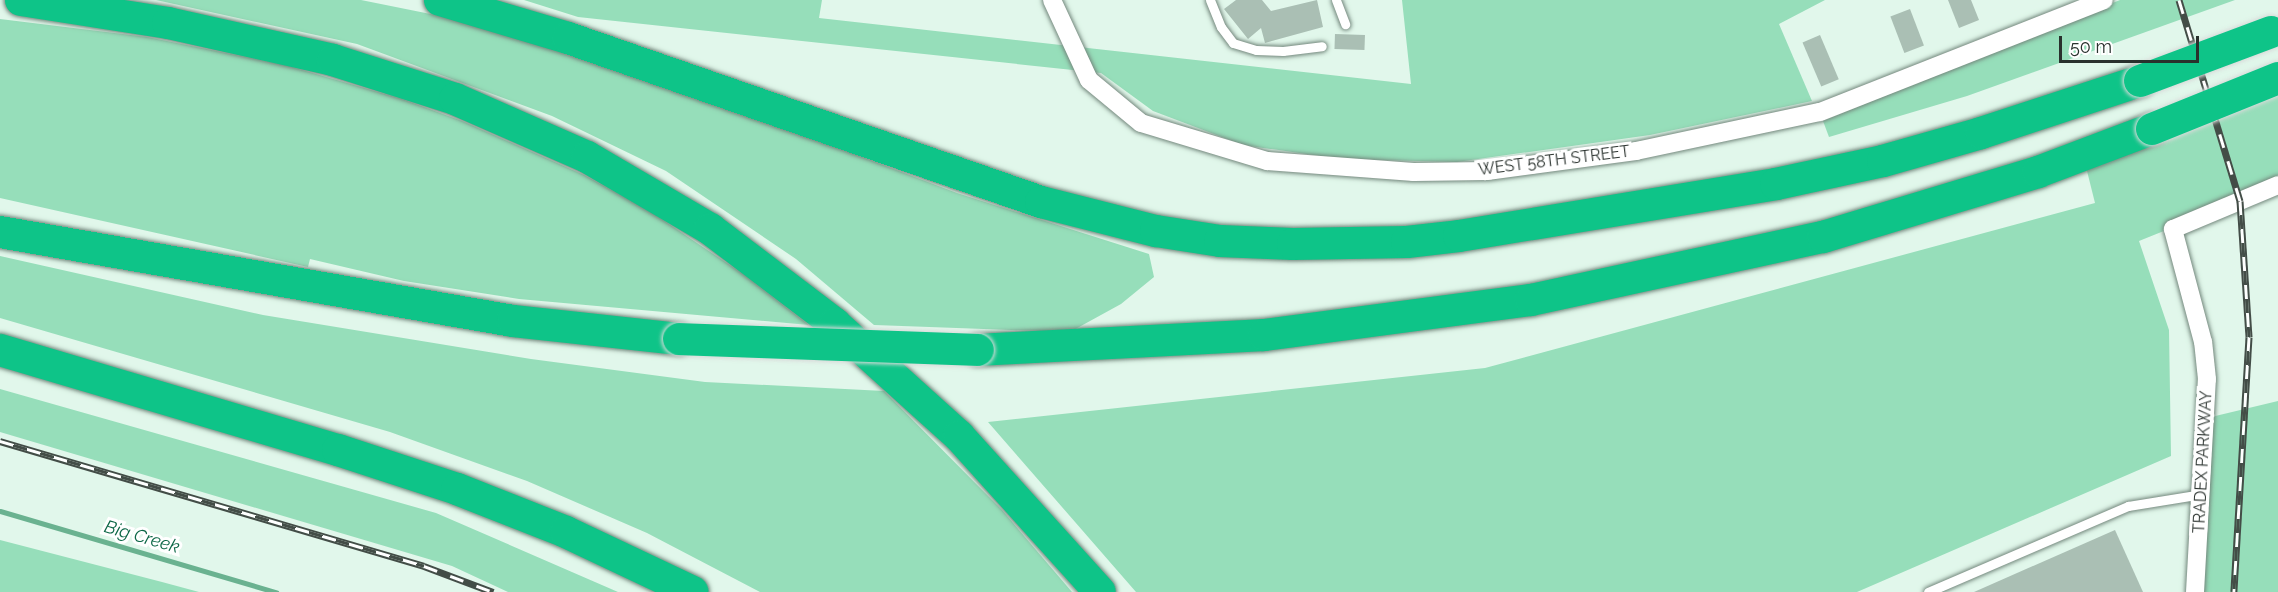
<!DOCTYPE html>
<html>
<head>
<meta charset="utf-8">
<style>
  body { margin:0 }
  #map { position:relative; width:2278px; height:592px; overflow:hidden; background:#e1f7eb; font-family:Raleway,sans-serif }
  div>[style] { position:absolute }
  .green>* { inset:0; background:#96deba }
  .stream>* { height:5px; margin:-2.5px; padding:0 2.5px; transform-origin:2.5px; border-radius:2.5px; background:#6ab290 }
  .building>* { inset:0; background:#aabfb4; transform-origin:0 0 }
  .roads { filter:drop-shadow(0 0 2px #74887d) drop-shadow(0 0 2px #74887d) }
  .service>* { height:9px; margin:-4.5px; padding:0 4.5px; transform-origin:4.5px; border-radius:4.5px; background:#fff }
  .minor>* { height:18px; margin:-9px; padding:0 9px; transform-origin:9px; border-radius:9px; background:#fff }
  .motorway>* { height:32px; margin:-16px; padding:0 16px; transform-origin:16px; border-radius:16px; background:#0ec488 }
  .rail>* { height:7px; margin-top:-3.5px; transform-origin:0; background:repeating-linear-gradient(90deg,#fff 0 14px,#434d47 0 28px); box-sizing:border-box; border-block:2px solid #434d47 }
  .bridges { filter:drop-shadow(0 0 2px #d8dad9) drop-shadow(0 0 2px #d8dad9) }
  .motorway-bridge>* { height:32px; margin:-16px; padding:0 16px; transform-origin:16px; border-radius:16px; background:#0ec488 }
  span { translate:-50% -50%; white-space:nowrap; text-align:center; line-height:1.15; -webkit-text-stroke:6px #fff; paint-order:stroke }
  .street-label { font-size:16px; color:#29312d }
  .water-label { font-size:18px; color:#0c6746; font-style:italic }
  .scale { position:absolute; left:2059px; top:36px; width:140px; height:27px; box-sizing:border-box; border:3px solid #29312d; border-top:0; padding-left:8px; font-size:18px; line-height:21px; white-space:nowrap; color:#29312d; -webkit-text-stroke:4px #fff; paint-order:stroke }
</style>
</head>
<body>
<div id="map">
  <div class="green">
    <i style="clip-path:polygon(156px 0,361px 0,485px 25px,698px 95px,957px 193px,1149px 254px,1154px 277px,1121px 304px,1070px 332px,874px 325px,796px 259px,666px 171px,552px 116px,357px 44px)"></i>
    <i style="clip-path:polygon(524px 0,822px 0,819px 18px,1411px 84px,1402px 0,1825px 0,1779px 24px,1812px 101px,1650px 135px,1457px 162px,1341px 159px,1243px 145px,1153px 111px,1101px 73px,578px 17px)"></i>
    <i style="clip-path:polygon(2120px 0,2235px 0,1967px 96px,1829px 137px,1823px 121px)"></i>
    <i style="clip-path:polygon(0 19px,147px 37px,285px 65px,402px 99px,462px 121px,584px 175px,648px 210px,743px 274px,809px 325px,519px 299px,404px 281px,310px 259px,308px 267px,0 198px)"></i>
    <i style="clip-path:polygon(2278px 78px,2278px 185px,2139px 241px,2169px 330px,2171px 456px,1857px 592px,1136px 592px,988px 422px,1485px 368px,2095px 203px,2083px 155px)"></i>
    <i style="clip-path:polygon(0 256px,263px 315px,531px 359px,705px 382px,884px 391px,1002px 510px,1072px 592px,760px 592px,647px 533px,527px 481px,390px 432px,0 318px)"></i>
    <i style="clip-path:polygon(0 389px,436px 513px,618px 592px,508px 592px,452px 566px,0 432px)"></i>
    <i style="clip-path:polygon(2278px 401px,2278px 592px,2195px 592px,2207px 418px)"></i>
    <i style="clip-path:polygon(0 540px,162px 582px,199px 592px,0 592px)"></i>
  </div>
  <div class="stream">
    <i style="left:0;top:511px;width:288px;rotate:16.4deg"></i>
  </div>
  <div class="building">
    <i style="clip-path:polygon(1236px 0,1262px 0,1271px 11px,1317px 0,1323px 27px,1265px 43px,1261px 28px,1248px 39px,1224px 9px)"></i>
    <i style="clip-path:polygon(1948px 0,1971px 0,1979px 20px,1959px 28px)"></i>
    <i style="left:1910px;top:9px;width:39px;height:21px;rotate:69deg"></i>
    <i style="left:1335px;top:34px;width:30px;height:15px;rotate:2deg"></i>
    <i style="left:1820px;top:35px;width:48px;height:19px;rotate:67deg"></i>
    <i style="clip-path:polygon(2115px 530px,2143px 592px,1974px 592px)"></i>
  </div>
  <div class="roads">
    <div class="service">
      <i style="left:1210px;top:0;width:29px;rotate:68deg"></i>
      <i style="left:1221px;top:27px;width:20px;rotate:53deg"></i>
      <i style="left:1233px;top:43px;width:24px;rotate:17deg"></i>
      <i style="left:1256px;top:50px;width:27px;rotate:2deg"></i>
      <i style="left:1283px;top:51px;width:39px;rotate:-7deg"></i>
      <i style="left:1336px;top:0;width:26px;rotate:69deg"></i>
      <i style="left:1928px;top:592px;width:218px;rotate:-23.3deg"></i>
      <i style="left:2128px;top:506px;width:75px;rotate:-9.2deg"></i>
    </div>
    <div class="minor">
      <i style="left:1052px;top:0;width:88px;rotate:65.2deg"></i>
      <i style="left:1089px;top:80px;width:67px;rotate:39.6deg"></i>
      <i style="left:1141px;top:123px;width:132px;rotate:16.8deg"></i>
      <i style="left:1267px;top:161px;width:147px;rotate:4.3deg"></i>
      <i style="left:1414px;top:172px;width:73px;rotate:-0.8deg"></i>
      <i style="left:1487px;top:171px;width:150px;rotate:-7.6deg"></i>
      <i style="left:1636px;top:151px;width:188px;rotate:-12deg"></i>
      <i style="left:1820px;top:112px;width:305px;rotate:-21.5deg"></i>
      <i style="left:2195px;top:592px;width:213px;rotate:-86.8deg"></i>
      <i style="left:2207px;top:379px;width:37px;rotate:-96deg"></i>
      <i style="left:2203px;top:342px;width:117px;rotate:-104.9deg"></i>
      <i style="left:2173px;top:229px;width:114px;rotate:-22.7deg"></i>
    </div>
    <div class="motorway">
      <i style="left:21px;top:0;width:149px;rotate:8.9deg"></i>
      <i style="left:168px;top:23px;width:169px;rotate:12.6deg"></i>
      <i style="left:333px;top:60px;width:128px;rotate:17.7deg"></i>
      <i style="left:455px;top:99px;width:144px;rotate:23.7deg"></i>
      <i style="left:587px;top:157px;width:143px;rotate:30.3deg"></i>
      <i style="left:710px;top:229px;width:157px;rotate:37.2deg"></i>
      <i style="left:835px;top:324px;width:167px;rotate:42.1deg"></i>
      <i style="left:959px;top:436px;width:210px;rotate:47.9deg"></i>
      <i style="left:440px;top:0;width:134px;rotate:16.5deg"></i>
      <i style="left:568px;top:38px;width:501px;rotate:19.12deg"></i>
      <i style="left:1041px;top:202px;width:119px;rotate:14.2deg"></i>
      <i style="left:1156px;top:231px;width:65px;rotate:8.9deg"></i>
      <i style="left:1220px;top:241px;width:73px;rotate:2.4deg"></i>
      <i style="left:1293px;top:244px;width:114px;rotate:-1deg"></i>
      <i style="left:1407px;top:242px;width:52px;rotate:-6.6deg"></i>
      <i style="left:1459px;top:236px;width:321px;rotate:-9.3deg"></i>
      <i style="left:1776px;top:184px;width:109px;rotate:-12.1deg"></i>
      <i style="left:1883px;top:161px;width:102px;rotate:-15.9deg"></i>
      <i style="left:1981px;top:133px;width:167px;rotate:-18.1deg"></i>
      <i style="left:0;top:232px;width:521px;rotate:9.84deg"></i>
      <i style="left:513px;top:321px;width:167px;rotate:6.2deg"></i>
      <i style="left:0;top:350px;width:352px;rotate:16.5deg"></i>
      <i style="left:338px;top:450px;width:125px;rotate:18.1deg"></i>
      <i style="left:457px;top:489px;width:117px;rotate:21.5deg"></i>
      <i style="left:566px;top:532px;width:140px;rotate:25.3deg"></i>
      <i style="left:978px;top:350px;width:286px;rotate:-3deg"></i>
      <i style="left:1264px;top:335px;width:269px;rotate:-7.5deg"></i>
      <i style="left:1531px;top:300px;width:299px;rotate:-12.2deg"></i>
      <i style="left:1823px;top:237px;width:225px;rotate:-16.8deg"></i>
      <i style="left:2038px;top:172px;width:122px;rotate:-20.7deg"></i>
    </div>
  </div>
  <div class="rail">
    <i style="left:2179px;top:0;width:210px;rotate:73.1deg"></i>
    <i style="left:2240px;top:201px;width:136px;rotate:86.2deg"></i>
    <i style="left:2249px;top:337px;width:255px;rotate:93.4deg"></i>
    <i style="left:0;top:441px;width:442px;rotate:16.4deg"></i>
    <i style="left:424px;top:566px;width:74px;rotate:20.6deg"></i>
  </div>
  <div class="bridges">
    <div class="motorway-bridge">
      <i style="left:2140px;top:81px;width:140px;rotate:-20.5deg"></i>
      <i style="left:2152px;top:129px;width:136px;rotate:-22deg"></i>
      <i style="left:679px;top:339px;width:299px;rotate:2.1deg"></i>
    </div>
  </div>
  <div class="street-label">
    <span style="left:1554px;top:161px;rotate:-7deg">WEST 58TH STREET</span>
    <span style="left:2203px;top:462px;rotate:-87deg">TRADEX PARKWAY</span>
  </div>
  <div class="water-label">
    <span style="left:142px;top:537px;rotate:16deg">Big Creek</span>
  </div>
  <div class="scale">50 m</div>
</div>
</body>
</html>
